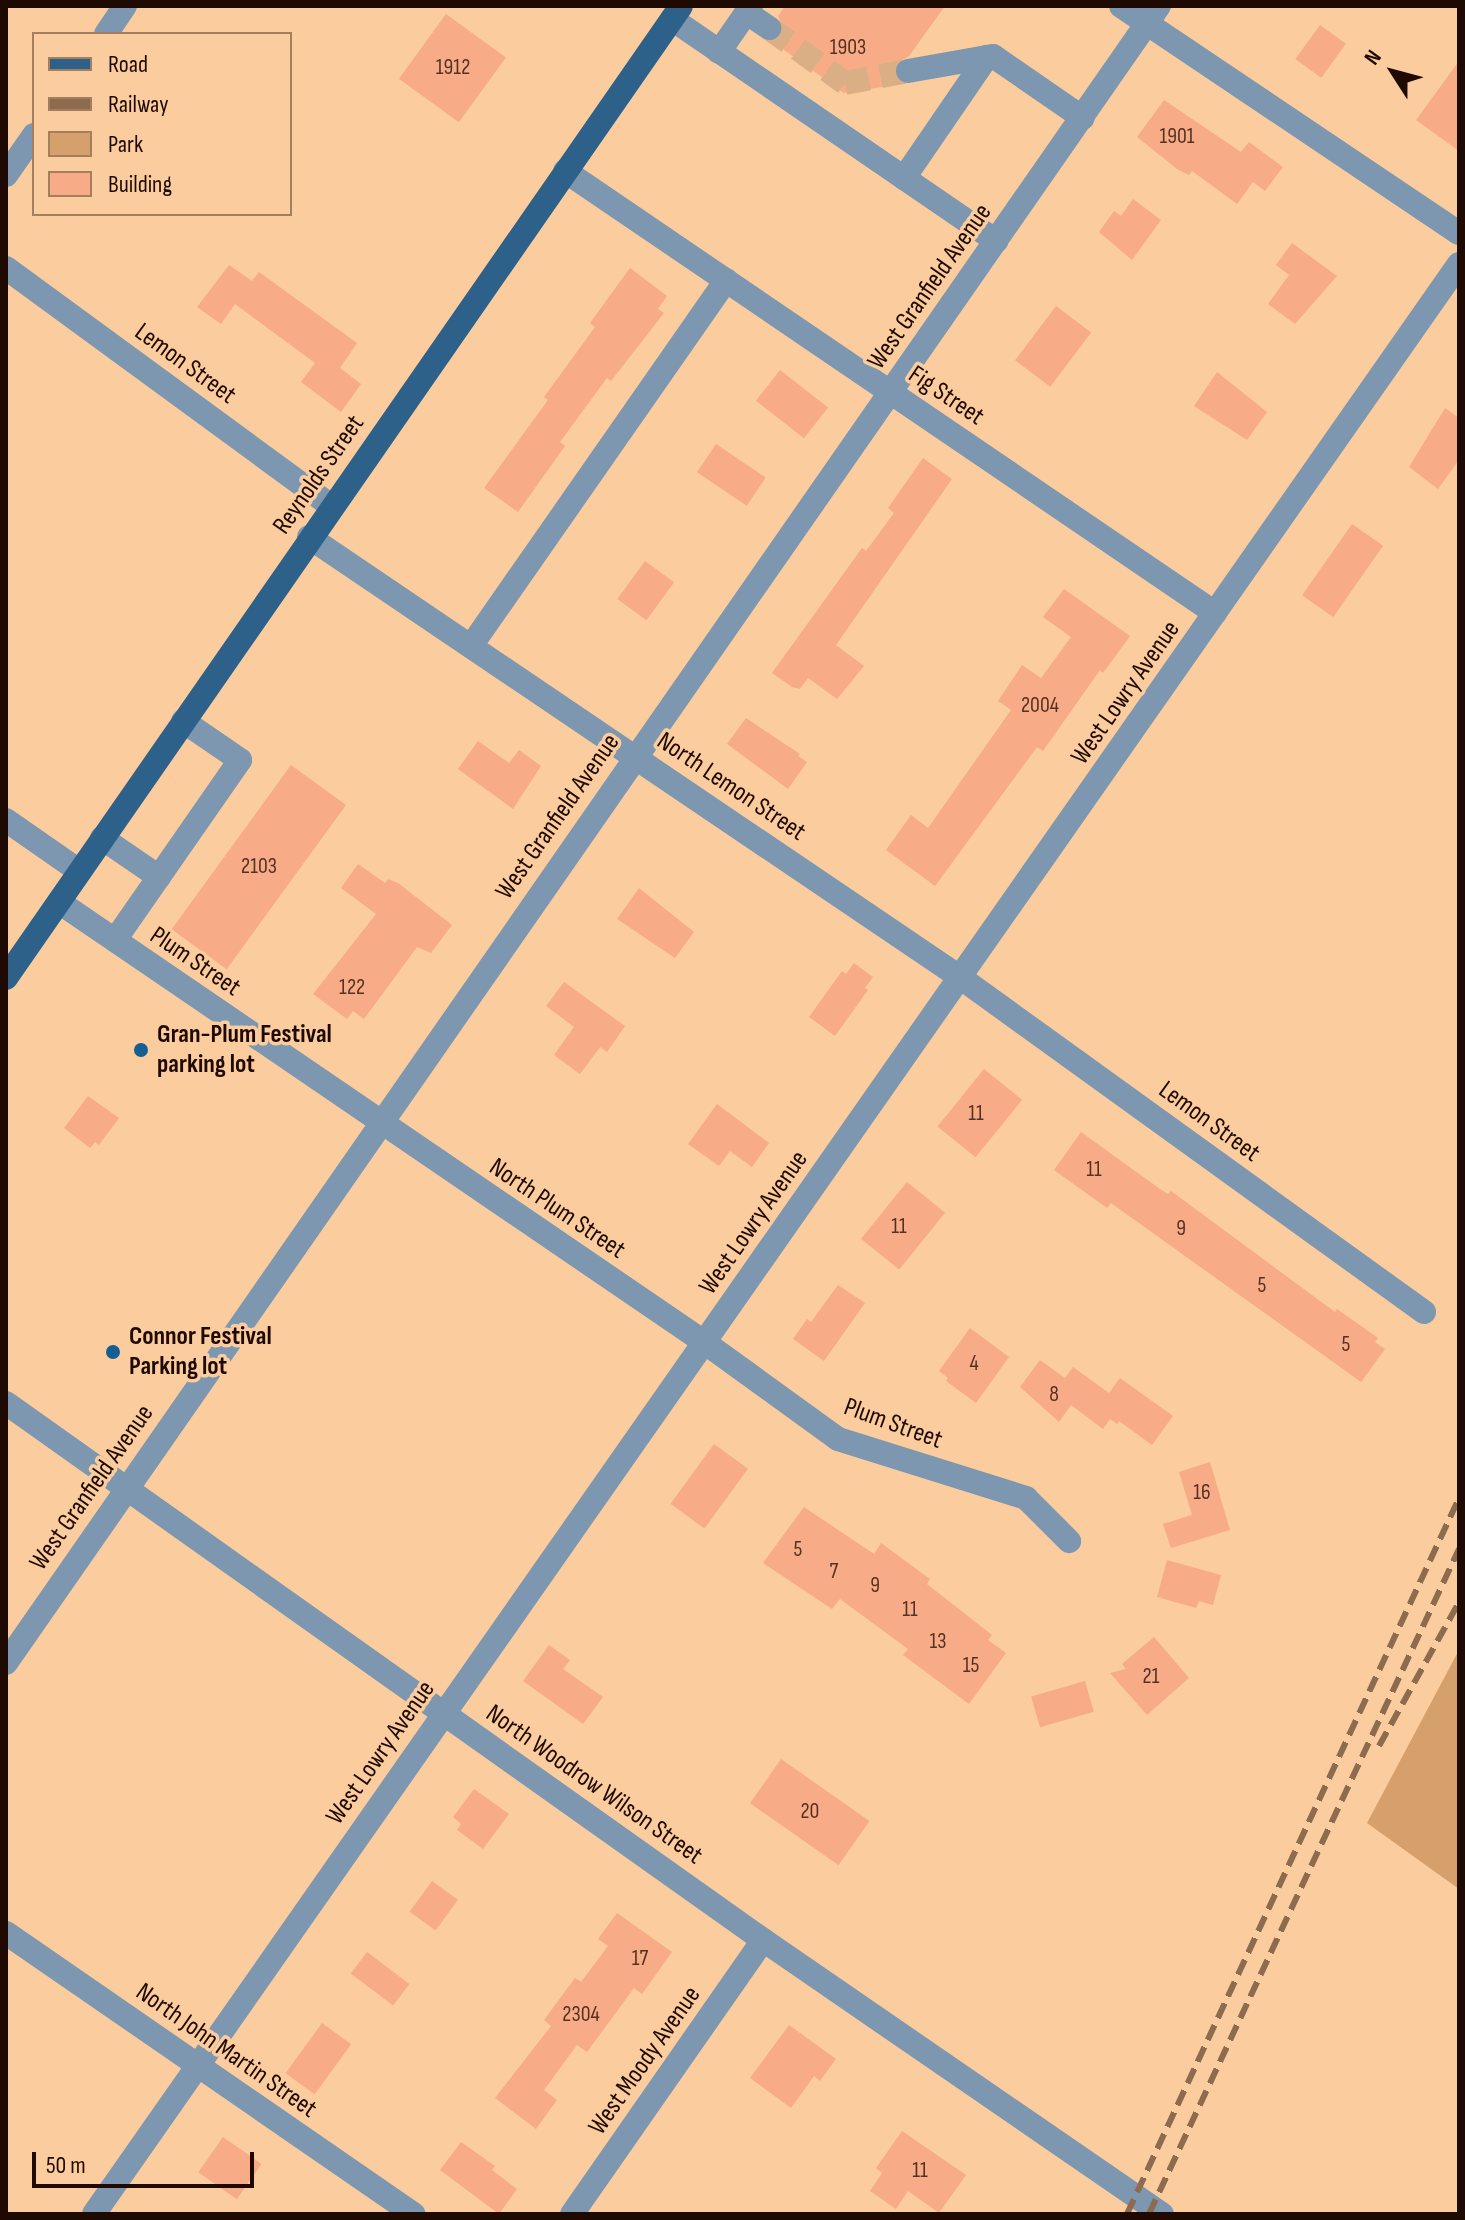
<!DOCTYPE html>
<html>
<head>
<meta charset="utf-8">
<style>
  body { margin:0 }
  #map { position:relative; width:1465px; height:2220px; overflow:hidden; background:#fbcc9e; font-family:"Sofia Sans Condensed",sans-serif }
  div>[style] { position:absolute }
  .green>* { inset:0; background:#d5a06b }
  .building>* { inset:0; background:#f8ab87; transform-origin:0 0 }
  .minor-tunnel>* { height:24px; margin-top:-12px; transform-origin:0; background:repeating-linear-gradient(90deg,#daaf86 0 24px,transparent 0 36px) }
  .minor>* { height:24px; margin:-12px; padding:0 12px; transform-origin:12px; border-radius:12px; background:#7c97af }
  .major>* { height:24px; margin:-12px; padding:0 12px; transform-origin:12px; border-radius:12px; background:#2d618a }
  .rail>* { height:6px; margin-top:-3px; transform-origin:0; background:repeating-linear-gradient(90deg,#8d6b4f 0 16px,transparent 0 24px) }
  .dots>* { width:22px; height:22px; translate:-50% -50%; box-sizing:border-box; border:4px solid #fbcc9e; border-radius:50% }
  span { translate:-50% -50%; white-space:nowrap; text-align:center; line-height:1.15; -webkit-text-stroke:7px #fbcc9e; paint-order:stroke }
  .number-label { font-size:22px; color:#543222 }
  .number-label span { -webkit-text-stroke-width:0 }
  .street-label { font-size:26px; color:#1e0a00 }
  .poi-label { font-size:26px; color:#1e0a00; font-weight:700 }
  .left { translate:0 -50%; text-align:left }
  .frame { position:absolute; inset:0; border:8px solid #1e0a00; pointer-events:none }
  .legend { position:absolute; left:32px; top:32px; width:260px; height:184px; box-sizing:border-box; background:#fbcc9e; border:2px solid #a37e5f; margin:0; padding:10px 14px; list-style:none; font-size:24px; color:#1e0a00 }
  .legend li { display:flex; align-items:center; gap:16px; height:40px }
  .legend b { width:40px; border:2px solid #a37e5f }
  .north { position:absolute; left:1353px; top:32px; width:80px; height:80px; -webkit-text-stroke:6px #fbcc9e; paint-order:stroke; rotate:306deg; font-size:22px; font-weight:700; line-height:32px; text-align:center; color:#1e0a00 }
  .north::after { content:''; display:block; margin:auto; width:28px; height:36px; background:#1e0a00; clip-path:polygon(50% 0,100% 100%,50% 72%,0 100%) }
  .scale { position:absolute; left:32px; top:2152px; width:222px; height:36px; box-sizing:border-box; border:4px solid #1e0a00; border-top:0; padding-left:10px; font-size:24px; line-height:28px; white-space:nowrap; color:#1e0a00; -webkit-text-stroke:6px #fbcc9e; paint-order:stroke }
</style>
</head>
<body>
<div id="map">
  <div class="green">
    <i style="clip-path:polygon(1459px 1650px,1459px 1889px,1367px 1823px)"></i>
  </div>
  <div class="building">
    <i style="clip-path:polygon(785px 6px,945px 6px,909px 56px,894px 65px,893px 74px,901px 84px,844px 93px,773px 42px,784px 30px,778px 16px)"></i>
    <i style="left:446px;top:14px;width:74px;height:80px;rotate:36deg"></i>
    <i style="left:1320px;top:25px;width:32px;height:42px;rotate:36deg"></i>
    <i style="clip-path:polygon(1459px 61px,1459px 151px,1416px 120px)"></i>
    <i style="clip-path:polygon(1164px 100px,1241px 152px,1249px 142px,1283px 167px,1265px 191px,1253px 182px,1237px 204px,1192px 171px,1189px 175px,1177px 169px,1137px 137px)"></i>
    <i style="clip-path:polygon(1133px 199px,1161px 220px,1132px 260px,1099px 232px,1114px 211px,1121px 216px)"></i>
    <i style="clip-path:polygon(1292px 243px,1337px 276px,1295px 324px,1268px 304px,1289px 275px,1276px 265px)"></i>
    <i style="clip-path:polygon(229px 265px,252px 281px,259px 272px,357px 343px,340px 368px,361px 384px,341px 412px,301px 382px,315px 363px,235px 304px,221px 324px,197px 307px)"></i>
    <i style="clip-path:polygon(630px 268px,667px 296px,658px 309px,664px 313px,611px 381px,607px 378px,560px 442px,565px 446px,518px 512px,484px 488px,548px 400px,544px 397px,595px 327px,590px 323px)"></i>
    <i style="left:1056px;top:306px;width:44px;height:68px;rotate:37deg"></i>
    <i style="left:780px;top:370px;width:61px;height:39px;rotate:38deg"></i>
    <i style="clip-path:polygon(1217px 372px,1267px 412px,1247px 440px,1194px 406px)"></i>
    <i style="clip-path:polygon(1445px 408px,1459px 418px,1459px 460px,1438px 489px,1409px 467px)"></i>
    <i style="left:716px;top:444px;width:60px;height:34px;rotate:34deg"></i>
    <i style="clip-path:polygon(923px 458px,952px 479px,836px 645px,864px 666px,837px 699px,808px 678px,800px 689px,792px 687px,772px 673px,862px 548px,866px 551px,894px 513px,888px 508px)"></i>
    <i style="left:1352px;top:524px;width:38px;height:87px;rotate:35deg"></i>
    <i style="left:645px;top:561px;width:36px;height:47px;rotate:36deg"></i>
    <i style="clip-path:polygon(1064px 589px,1130px 636px,1103px 673px,1100px 670px,1043px 751px,1037px 747px,935px 886px,886px 850px,911px 815px,928px 828px,1011px 710px,998px 701px,1022px 665px,1041px 678px,1071px 637px,1043px 617px)"></i>
    <i style="clip-path:polygon(746px 718px,800px 754px,798px 756px,807px 762px,788px 789px,727px 744px)"></i>
    <i style="clip-path:polygon(478px 741px,509px 763px,519px 750px,541px 766px,513px 809px,458px 769px)"></i>
    <i style="left:291px;top:765px;width:68px;height:203px;rotate:36deg"></i>
    <i style="clip-path:polygon(358px 864px,385px 883px,388px 879px,398px 883px,452px 925px,431px 953px,417px 947px,364px 1019px,353px 1011px,347px 1019px,313px 994px,376px 914px,341px 888px)"></i>
    <i style="clip-path:polygon(639px 888px,694px 932px,675px 958px,617px 919px)"></i>
    <i style="clip-path:polygon(854px 963px,873px 977px,865px 988px,868px 990px,835px 1036px,809px 1017px,842px 971px,846px 974px)"></i>
    <i style="clip-path:polygon(564px 982px,625px 1026px,607px 1052px,600px 1047px,580px 1074px,554px 1055px,574px 1027px,546px 1006px)"></i>
    <i style="left:984px;top:1069px;width:49px;height:74px;rotate:39deg"></i>
    <i style="clip-path:polygon(88px 1096px,119px 1118px,99px 1145px,95px 1142px,90px 1148px,64px 1128px)"></i>
    <i style="clip-path:polygon(717px 1104px,769px 1143px,752px 1167px,730px 1151px,719px 1166px,688px 1144px)"></i>
    <i style="clip-path:polygon(1081px 1132px,1160px 1189px,1168px 1194px,1171px 1191px,1335px 1312px,1337px 1309px,1378px 1338px,1375px 1342px,1385px 1349px,1361px 1382px,1111px 1203px,1107px 1208px,1054px 1170px)"></i>
    <i style="left:907px;top:1182px;width:49px;height:73px;rotate:39deg"></i>
    <i style="clip-path:polygon(838px 1285px,865px 1303px,824px 1361px,793px 1339px,807px 1319px,811px 1322px)"></i>
    <i style="clip-path:polygon(970px 1328px,1009px 1357px,976px 1403px,946px 1381px,948px 1378px,939px 1371px)"></i>
    <i style="clip-path:polygon(1040px 1360px,1065px 1378px,1073px 1367px,1109px 1393px,1120px 1378px,1173px 1416px,1152px 1445px,1119px 1421px,1117px 1424px,1110px 1419px,1103px 1429px,1071px 1405px,1059px 1422px,1020px 1387px)"></i>
    <i style="left:714px;top:1444px;width:42px;height:74px;rotate:36deg"></i>
    <i style="clip-path:polygon(1210px 1462px,1230px 1530px,1171px 1548px,1163px 1524px,1192px 1515px,1179px 1472px)"></i>
    <i style="clip-path:polygon(804px 1507px,874px 1554px,881px 1543px,930px 1579px,927px 1584px,992px 1635px,988px 1640px,1006px 1653px,969px 1704px,903px 1655px,908px 1649px,840px 1599px,832px 1609px,763px 1563px)"></i>
    <i style="clip-path:polygon(1167px 1560px,1221px 1575px,1213px 1605px,1199px 1601px,1196px 1608px,1157px 1597px)"></i>
    <i style="clip-path:polygon(1154px 1637px,1189px 1678px,1147px 1715px,1110px 1673px,1126px 1669px,1122px 1664px)"></i>
    <i style="clip-path:polygon(549px 1645px,570px 1660px,563px 1669px,603px 1697px,583px 1724px,523px 1681px)"></i>
    <i style="left:1085px;top:1681px;width:32px;height:56px;rotate:74deg"></i>
    <i style="left:781px;top:1759px;width:108px;height:54px;rotate:35deg"></i>
    <i style="clip-path:polygon(474px 1789px,509px 1814px,483px 1849px,457px 1830px,461px 1824px,453px 1817px)"></i>
    <i style="left:432px;top:1881px;width:32px;height:38px;rotate:36deg"></i>
    <i style="clip-path:polygon(617px 1913px,672px 1952px,642px 1994px,634px 1988px,587px 2052px,577px 2045px,544px 2090px,557px 2100px,536px 2129px,495px 2098px,551px 2026px,544px 2020px,575px 1978px,581px 1982px,608px 1946px,598px 1939px)"></i>
    <i style="left:367px;top:1952px;width:53px;height:27px;rotate:37deg"></i>
    <i style="left:322px;top:2023px;width:36px;height:62px;rotate:36deg"></i>
    <i style="clip-path:polygon(789px 2025px,836px 2059px,820px 2081px,814px 2076px,791px 2108px,750px 2078px)"></i>
    <i style="clip-path:polygon(902px 2131px,966px 2175px,939px 2213px,908px 2191px,896px 2209px,870px 2191px,882px 2173px,876px 2168px)"></i>
    <i style="left:223px;top:2137px;width:47px;height:43px;rotate:35deg"></i>
    <i style="clip-path:polygon(461px 2142px,495px 2166px,492px 2170px,517px 2189px,499px 2214px,440px 2170px)"></i>
  </div>
  <div class="minor-tunnel">
    <i style="left:769px;top:28px;width:94px;rotate:35.9deg"></i>
    <i style="left:845px;top:83px;width:64px;rotate:-10.8deg"></i>
  </div>
  <div class="minor">
    <i style="left:1121px;top:6px;width:407px;rotate:33.9deg"></i>
    <i style="left:747px;top:13px;width:27px;rotate:34deg"></i>
    <i style="left:672px;top:19px;width:393px;rotate:34.4deg"></i>
    <i style="left:106px;top:34px;width:34px;rotate:-56deg"></i>
    <i style="left:719px;top:52px;width:56px;rotate:-55.2deg"></i>
    <i style="left:908px;top:71px;width:80px;rotate:-10deg"></i>
    <i style="left:565px;top:171px;width:786px;rotate:34.22deg"></i>
    <i style="left:6px;top:175px;width:49px;rotate:-55deg"></i>
    <i style="left:904px;top:178px;width:147px;rotate:-55.6deg"></i>
    <i style="left:987px;top:57px;width:6px;rotate:-9deg"></i>
    <i style="left:993px;top:56px;width:109px;rotate:34.6deg"></i>
    <i style="left:6px;top:268px;width:403px;rotate:36.2deg"></i>
    <i style="left:309px;top:537px;width:787px;rotate:34.07deg"></i>
    <i style="left:961px;top:978px;width:571px;rotate:35.81deg"></i>
    <i style="left:471px;top:646px;width:446px;rotate:-55.1deg"></i>
    <i style="left:6px;top:820px;width:89px;rotate:34.9deg"></i>
    <i style="left:102px;top:838px;width:69px;rotate:34.4deg"></i>
    <i style="left:59px;top:902px;width:781px;rotate:34.3deg"></i>
    <i style="left:704px;top:1342px;width:165px;rotate:35.9deg"></i>
    <i style="left:838px;top:1439px;width:197px;rotate:17.4deg"></i>
    <i style="left:1026px;top:1498px;width:61px;rotate:45deg"></i>
    <i style="left:115px;top:940px;width:219px;rotate:-55.2deg"></i>
    <i style="left:240px;top:760px;width:69px;rotate:-145.6deg"></i>
    <i style="left:6px;top:1403px;width:928px;rotate:35.35deg"></i>
    <i style="left:763px;top:1940px;width:484px;rotate:34.5deg"></i>
    <i style="left:6px;top:1663px;width:2019px;rotate:-55.17deg"></i>
    <i style="left:6px;top:1933px;width:495px;rotate:34.6deg"></i>
    <i style="left:94px;top:2214px;width:2380px;rotate:-55.01deg"></i>
    <i style="left:572px;top:2214px;width:334px;rotate:-55.1deg"></i>
  </div>
  <div class="major">
    <i style="left:6px;top:978px;width:1183px;rotate:-55.22deg"></i>
  </div>
  <div class="rail">
    <i style="left:1379px;top:1746px;width:165px;rotate:-60.9deg"></i>
    <i style="left:1127px;top:2214px;width:789px;rotate:-65.12deg"></i>
    <i style="left:1149px;top:2214px;width:734px;rotate:-65.01deg"></i>
  </div>
  <div class="dots">
    <i style="left:141px;top:1050px;background:#155e92"></i>
    <i style="left:113px;top:1352px;background:#155e92"></i>
  </div>
  <div class="number-label">
    <span style="left:848px;top:48px">1903</span>
    <span style="left:453px;top:68px">1912</span>
    <span style="left:1177px;top:137px">1901</span>
    <span style="left:1040px;top:706px">2004</span>
    <span style="left:259px;top:867px">2103</span>
    <span style="left:352px;top:988px">122</span>
    <span style="left:976px;top:1114px">11</span>
    <span style="left:1094px;top:1170px">11</span>
    <span style="left:899px;top:1227px">11</span>
    <span style="left:1181px;top:1229px">9</span>
    <span style="left:1262px;top:1286px">5</span>
    <span style="left:1346px;top:1345px">5</span>
    <span style="left:974px;top:1364px">4</span>
    <span style="left:1054px;top:1395px">8</span>
    <span style="left:1202px;top:1493px">16</span>
    <span style="left:798px;top:1550px">5</span>
    <span style="left:834px;top:1572px">7</span>
    <span style="left:875px;top:1586px">9</span>
    <span style="left:910px;top:1610px">11</span>
    <span style="left:938px;top:1642px">13</span>
    <span style="left:971px;top:1666px">15</span>
    <span style="left:1151px;top:1677px">21</span>
    <span style="left:810px;top:1812px">20</span>
    <span style="left:640px;top:1959px">17</span>
    <span style="left:581px;top:2015px">2304</span>
    <span style="left:920px;top:2171px">11</span>
  </div>
  <div class="street-label">
    <span style="left:930px;top:287px;rotate:-55deg">West Granfield Avenue</span>
    <span style="left:185px;top:364px;rotate:36deg">Lemon Street</span>
    <span style="left:946px;top:396px;rotate:34deg">Fig Street</span>
    <span style="left:319px;top:475px;rotate:-55deg">Reynolds Street</span>
    <span style="left:1126px;top:693px;rotate:-55deg">West Lowry Avenue</span>
    <span style="left:731px;top:787px;rotate:34deg">North Lemon Street</span>
    <span style="left:558px;top:817px;rotate:-55deg">West Granfield Avenue</span>
    <span style="left:195px;top:962px;rotate:34deg">Plum Street</span>
    <span style="left:1209px;top:1122px;rotate:36deg">Lemon Street</span>
    <span style="left:557px;top:1209px;rotate:34deg">North Plum Street</span>
    <span style="left:754px;top:1223px;rotate:-55deg">West Lowry Avenue</span>
    <span style="left:893px;top:1424px;rotate:20deg">Plum Street</span>
    <span style="left:92px;top:1488px;rotate:-55deg">West Granfield Avenue</span>
    <span style="left:381px;top:1753px;rotate:-55deg">West Lowry Avenue</span>
    <span style="left:594px;top:1785px;rotate:35deg">North Woodrow Wilson Street</span>
    <span style="left:226px;top:2051px;rotate:35deg">North John Martin Street</span>
    <span style="left:645px;top:2061px;rotate:-55deg">West Moody Avenue</span>
  </div>
  <div class="poi-label">
    <span class="left" style="left:157px;top:1050px">Gran-Plum Festival<br>parking lot</span>
    <span class="left" style="left:129px;top:1352px">Connor Festival<br>Parking lot</span>
  </div>
  <div class="frame"></div>
  <ul class="legend">
  <li><b style="height:10px;background:#2d618a"></b>Road</li>
  <li><b style="height:10px;background:#8d6b4f"></b>Railway</li>
  <li><b style="height:22px;background:#d5a06b"></b>Park</li>
  <li><b style="height:22px;background:#f8ab87"></b>Building</li>
  </ul>
  <div class="north">N</div>
  <div class="scale">50 m</div>
</div>
</body>
</html>
